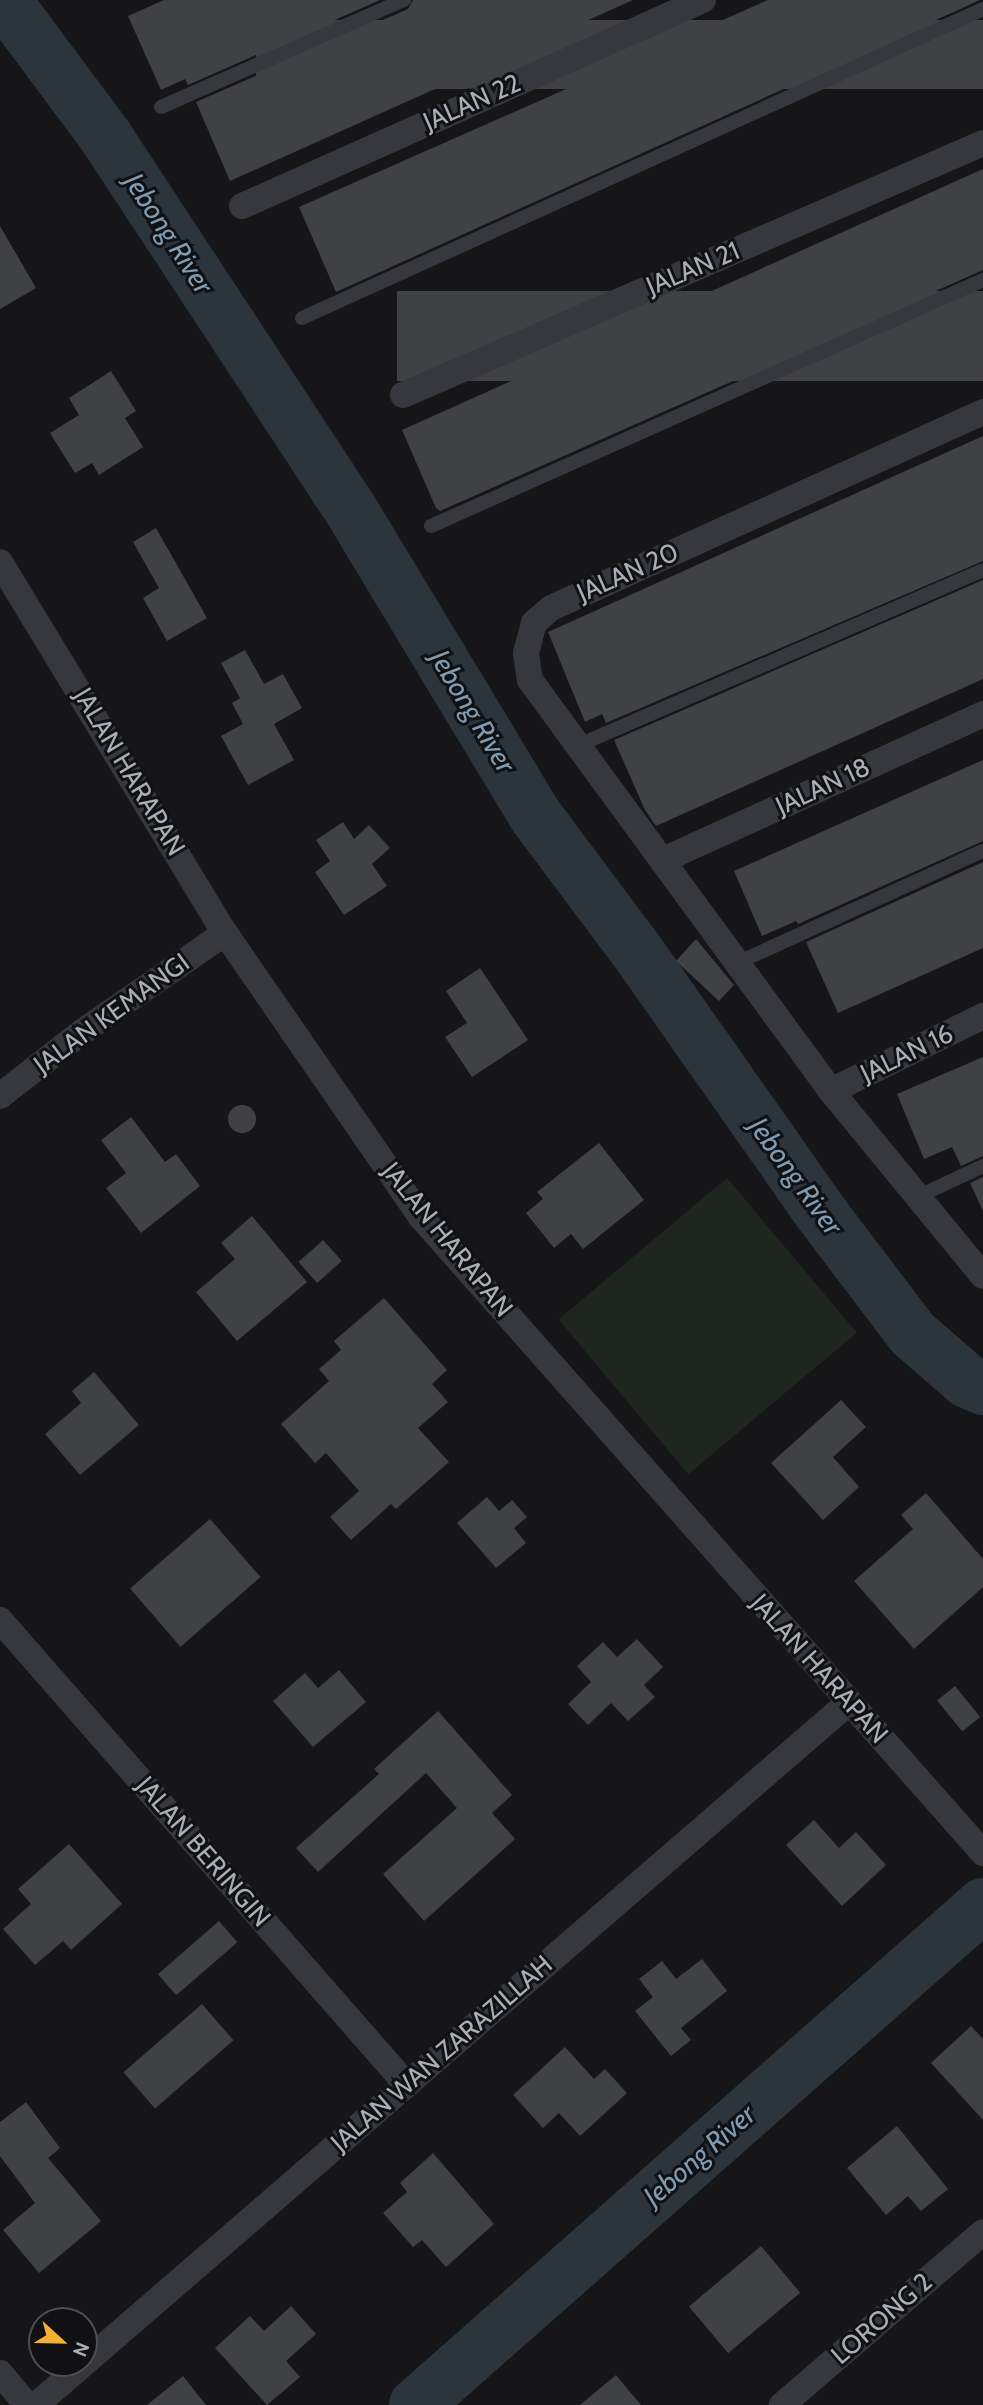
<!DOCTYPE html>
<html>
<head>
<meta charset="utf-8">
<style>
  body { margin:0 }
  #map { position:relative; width:983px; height:2405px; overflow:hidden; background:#161618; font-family:Cabin,sans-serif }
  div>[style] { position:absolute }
  .green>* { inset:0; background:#1e261f; transform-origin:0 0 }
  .river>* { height:54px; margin:-27px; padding:0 27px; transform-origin:27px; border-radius:27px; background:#2c353c }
  .building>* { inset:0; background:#404145; transform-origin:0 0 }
  .round { border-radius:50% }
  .service>* { height:14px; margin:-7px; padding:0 7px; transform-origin:7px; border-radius:7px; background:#37383d }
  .minor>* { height:26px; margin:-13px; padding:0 13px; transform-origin:13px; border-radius:13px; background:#37383d }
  span { translate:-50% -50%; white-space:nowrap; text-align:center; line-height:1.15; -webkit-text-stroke:6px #111113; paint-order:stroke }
  .street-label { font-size:26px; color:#a8adb8 }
  .water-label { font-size:28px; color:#7f9bb3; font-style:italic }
  .north { position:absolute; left:28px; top:2307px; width:70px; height:70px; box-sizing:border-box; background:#111113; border:2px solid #4d4f55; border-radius:50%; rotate:112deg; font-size:19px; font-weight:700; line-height:28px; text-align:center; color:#a8adb8 }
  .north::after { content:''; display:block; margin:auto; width:24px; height:32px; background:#f2b134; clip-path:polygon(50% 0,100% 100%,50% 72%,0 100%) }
</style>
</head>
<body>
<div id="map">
  <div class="green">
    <i style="left:727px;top:1178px;width:202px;height:220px;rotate:50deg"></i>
  </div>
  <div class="river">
    <i style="left:4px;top:0;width:171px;rotate:53.3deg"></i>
    <i style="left:106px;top:137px;width:446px;rotate:56.7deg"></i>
    <i style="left:351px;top:510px;width:356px;rotate:58.9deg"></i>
    <i style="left:535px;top:815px;width:174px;rotate:53.2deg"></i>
    <i style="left:639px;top:954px;width:317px;rotate:54.9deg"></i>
    <i style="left:821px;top:1213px;width:152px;rotate:52.8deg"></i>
    <i style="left:913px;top:1334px;width:72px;rotate:41deg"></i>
    <i style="left:967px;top:1381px;width:17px;rotate:24deg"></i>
    <i style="left:416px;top:2405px;width:756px;rotate:-41.41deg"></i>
  </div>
  <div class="building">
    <i style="clip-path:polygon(164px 0,380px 0,188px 85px,185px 79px,161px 90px,128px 16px)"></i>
    <i style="clip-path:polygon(413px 0,633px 0,230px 181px,196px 102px,408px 9px)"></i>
    <i style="clip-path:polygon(768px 0,980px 0,336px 292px,299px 207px)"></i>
    <i style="left:983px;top:20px;width:69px;height:727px;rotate:90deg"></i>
    <i style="clip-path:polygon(983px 169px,983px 270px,440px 511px,436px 508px,402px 430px)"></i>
    <i style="clip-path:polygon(0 226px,36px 288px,0 309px)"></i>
    <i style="left:983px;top:291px;width:90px;height:586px;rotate:90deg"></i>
    <i style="clip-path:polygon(111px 371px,136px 411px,125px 418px,143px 447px,99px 475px,92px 463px,75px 473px,50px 433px,79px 415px,69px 398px)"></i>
    <i style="clip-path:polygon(983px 436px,983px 561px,606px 723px,602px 714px,585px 722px,548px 632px)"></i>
    <i style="clip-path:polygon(156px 528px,207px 618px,167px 641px,143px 598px,159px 588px,133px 542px)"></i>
    <i style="clip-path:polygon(983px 580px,983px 679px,656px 826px,645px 810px,614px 740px)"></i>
    <i style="clip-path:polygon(245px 650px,264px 684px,283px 674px,302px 708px,274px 724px,294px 760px,248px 785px,221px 736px,243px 724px,232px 703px,240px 698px,221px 663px)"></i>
    <i style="clip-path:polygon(983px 760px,983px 841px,798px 924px,796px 921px,762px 936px,734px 871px)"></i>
    <i style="clip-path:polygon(343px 822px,354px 839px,369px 825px,390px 848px,372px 864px,387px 886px,344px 915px,315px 872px,330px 861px,316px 840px)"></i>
    <i style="clip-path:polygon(983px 862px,983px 948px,838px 1013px,806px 942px)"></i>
    <i style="clip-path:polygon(696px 939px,734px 985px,719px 1001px,676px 961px)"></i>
    <i style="clip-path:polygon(480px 968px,528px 1040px,472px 1077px,445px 1037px,467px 1023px,446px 991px)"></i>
    <i style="clip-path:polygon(983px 1057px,983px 1156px,961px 1166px,952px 1147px,924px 1159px,897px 1094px)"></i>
    <i class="round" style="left:228px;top:1105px;width:28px;height:28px"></i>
    <i style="clip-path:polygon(131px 1117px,165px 1162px,176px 1154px,200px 1186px,141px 1233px,106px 1188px,126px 1173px,101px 1140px)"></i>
    <i style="clip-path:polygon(599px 1143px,644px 1200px,583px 1249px,571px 1234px,554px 1248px,526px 1213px,543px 1199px,537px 1192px)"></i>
    <i style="clip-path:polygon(983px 1177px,983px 1211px,970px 1183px)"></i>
    <i style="clip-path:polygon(252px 1216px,307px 1282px,237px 1341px,196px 1292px,235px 1259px,221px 1243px)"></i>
    <i style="left:323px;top:1240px;width:28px;height:33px;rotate:48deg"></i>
    <i style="clip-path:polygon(384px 1298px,447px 1370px,432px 1384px,448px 1402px,418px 1428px,449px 1462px,396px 1509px,391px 1504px,351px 1540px,330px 1517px,359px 1491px,326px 1453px,315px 1463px,281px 1424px,329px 1381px,319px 1369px,341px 1350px,334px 1341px)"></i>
    <i style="clip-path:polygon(94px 1372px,139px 1425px,80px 1475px,45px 1434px,81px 1403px,72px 1391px)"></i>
    <i style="clip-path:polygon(841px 1400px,866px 1427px,833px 1457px,859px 1487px,823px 1520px,771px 1463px)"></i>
    <i style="clip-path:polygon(926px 1493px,983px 1559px,983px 1587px,914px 1649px,854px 1581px,913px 1529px,901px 1515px)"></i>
    <i style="clip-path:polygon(487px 1497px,499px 1511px,512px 1500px,527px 1517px,514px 1528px,526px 1543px,496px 1568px,457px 1523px)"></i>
    <i style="left:210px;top:1519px;width:77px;height:106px;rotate:49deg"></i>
    <i style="clip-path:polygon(637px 1639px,663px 1667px,644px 1685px,655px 1697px,628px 1721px,611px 1703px,588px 1725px,568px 1704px,591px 1682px,577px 1666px,603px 1642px,617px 1657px)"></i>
    <i style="clip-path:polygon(339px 1670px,366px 1702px,313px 1747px,273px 1701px,305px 1673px,318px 1688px)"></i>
    <i style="left:955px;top:1686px;width:40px;height:23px;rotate:51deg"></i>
    <i style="clip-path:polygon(438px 1711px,512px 1795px,492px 1813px,515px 1839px,424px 1921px,383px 1874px,457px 1808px,426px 1773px,318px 1872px,296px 1848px,379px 1774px,374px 1769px)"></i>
    <i style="clip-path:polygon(814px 1820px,839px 1848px,856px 1832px,886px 1865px,842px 1906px,786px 1845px)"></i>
    <i style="clip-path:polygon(69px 1844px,122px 1904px,71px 1950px,63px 1941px,35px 1965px,3px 1929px,31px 1904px,18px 1889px)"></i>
    <i style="left:219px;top:1921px;width:28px;height:81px;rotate:49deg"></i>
    <i style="clip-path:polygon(702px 1959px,727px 1991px,681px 2028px,691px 2040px,671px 2056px,635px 2011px,653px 1997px,639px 1979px,662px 1961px,676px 1979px)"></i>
    <i style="left:202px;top:2004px;width:48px;height:104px;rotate:49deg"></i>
    <i style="clip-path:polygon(971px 2026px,983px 2039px,983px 2120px,931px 2063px)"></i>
    <i style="clip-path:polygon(565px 2047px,594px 2079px,605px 2069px,627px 2093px,580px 2136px,559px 2113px,543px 2128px,513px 2095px)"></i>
    <i style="clip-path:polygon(26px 2102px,60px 2148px,48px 2158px,101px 2221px,39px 2273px,3px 2230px,35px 2203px,0 2156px,0 2122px)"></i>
    <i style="clip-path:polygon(897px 2126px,948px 2189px,921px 2211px,908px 2196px,886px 2215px,847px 2168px)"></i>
    <i style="clip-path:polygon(433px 2153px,494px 2224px,446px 2267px,422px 2240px,413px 2247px,383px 2213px,407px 2192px,400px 2183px)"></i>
    <i style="left:761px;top:2246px;width:61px;height:94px;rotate:50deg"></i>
    <i style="clip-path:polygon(291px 2306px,316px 2334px,286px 2361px,300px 2377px,267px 2405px,215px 2348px,250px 2316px,264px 2331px)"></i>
    <i style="clip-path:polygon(616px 2375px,641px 2405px,580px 2405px)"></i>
    <i style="clip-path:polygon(183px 2376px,206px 2405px,147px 2405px)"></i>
  </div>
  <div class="service">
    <i style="left:161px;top:107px;width:266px;rotate:-23.8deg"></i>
    <i style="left:302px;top:318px;width:748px;rotate:-24.41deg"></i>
    <i style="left:431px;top:526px;width:604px;rotate:-24.02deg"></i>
    <i style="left:579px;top:745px;width:440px;rotate:-23.4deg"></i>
    <i style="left:739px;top:962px;width:268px;rotate:-24.5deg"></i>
    <i style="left:919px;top:1196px;width:71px;rotate:-25.1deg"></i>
  </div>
  <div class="minor">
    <i style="left:242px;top:206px;width:505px;rotate:-24.08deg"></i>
    <i style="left:403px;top:395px;width:632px;rotate:-23.48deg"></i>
    <i style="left:983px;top:412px;width:474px;rotate:155.6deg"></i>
    <i style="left:551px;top:608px;width:23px;rotate:139deg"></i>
    <i style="left:534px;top:623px;width:31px;rotate:105deg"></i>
    <i style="left:526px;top:653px;width:27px;rotate:82deg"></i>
    <i style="left:530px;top:680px;width:509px;rotate:53.78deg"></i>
    <i style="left:831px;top:1091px;width:239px;rotate:50.6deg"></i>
    <i style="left:0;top:562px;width:434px;rotate:58.8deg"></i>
    <i style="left:225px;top:933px;width:345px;rotate:55.4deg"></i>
    <i style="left:421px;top:1217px;width:849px;rotate:48.53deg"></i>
    <i style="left:663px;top:860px;width:352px;rotate:-24.5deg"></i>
    <i style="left:831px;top:1091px;width:169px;rotate:-26.3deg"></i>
    <i style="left:0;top:1096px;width:104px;rotate:-38deg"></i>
    <i style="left:82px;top:1032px;width:174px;rotate:-34.7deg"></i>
    <i style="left:0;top:1620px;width:618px;rotate:48.81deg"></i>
    <i style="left:0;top:2373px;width:42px;rotate:49.8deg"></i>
    <i style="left:36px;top:2405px;width:1073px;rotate:-40.84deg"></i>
    <i style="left:782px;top:2405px;width:265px;rotate:-40.7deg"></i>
  </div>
  <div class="street-label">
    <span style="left:472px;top:103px;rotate:-24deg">JALAN 22</span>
    <span style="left:693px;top:269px;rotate:-23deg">JALAN 21</span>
    <span style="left:628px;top:573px;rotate:-24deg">JALAN 20</span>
    <span style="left:129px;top:772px;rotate:59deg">JALAN HARAPAN</span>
    <span style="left:823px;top:787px;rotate:-25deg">JALAN 18</span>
    <span style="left:112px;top:1014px;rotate:-36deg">JALAN KEMANGI</span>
    <span style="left:907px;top:1054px;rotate:-26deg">JALAN 16</span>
    <span style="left:447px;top:1240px;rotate:51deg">JALAN HARAPAN</span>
    <span style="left:819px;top:1669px;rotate:48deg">JALAN HARAPAN</span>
    <span style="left:203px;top:1852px;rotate:49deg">JALAN BERINGIN</span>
    <span style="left:442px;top:2054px;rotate:-41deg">JALAN WAN ZARAZILLAH</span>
    <span style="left:882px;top:2319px;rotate:-41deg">LORONG 2</span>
  </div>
  <div class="water-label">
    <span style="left:169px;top:233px;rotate:57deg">Jebong River</span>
    <span style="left:473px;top:711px;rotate:59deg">Jebong River</span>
    <span style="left:796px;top:1176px;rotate:54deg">Jebong River</span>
    <span style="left:699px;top:2155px;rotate:-41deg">Jebong River</span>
  </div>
  <div class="north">N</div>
</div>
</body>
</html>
